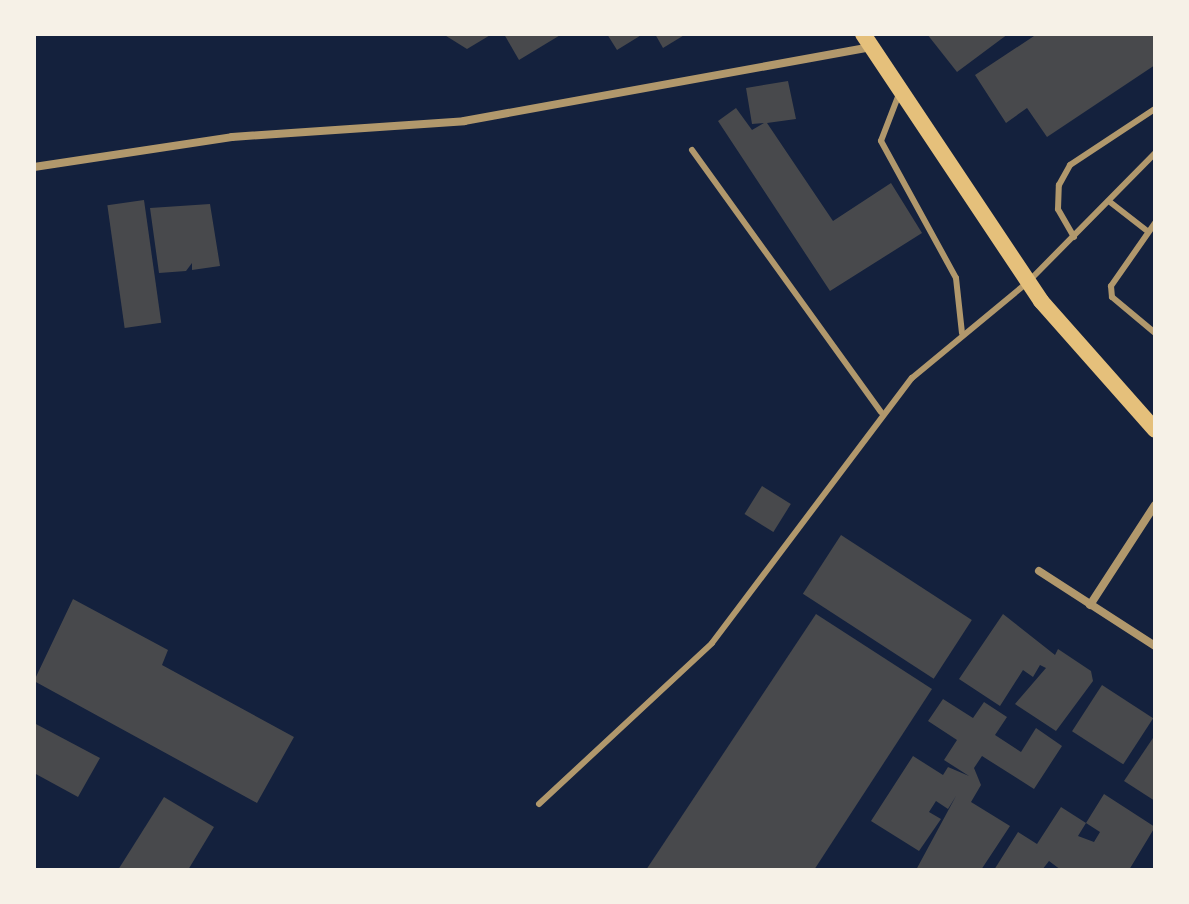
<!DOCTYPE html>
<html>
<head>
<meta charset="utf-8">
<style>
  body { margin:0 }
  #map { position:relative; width:1189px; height:904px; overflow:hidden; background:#14213d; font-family:"Titillium Web",sans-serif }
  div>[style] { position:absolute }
  .building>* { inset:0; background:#48494c; transform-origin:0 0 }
  .service>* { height:6px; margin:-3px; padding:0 3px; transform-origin:3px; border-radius:3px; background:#b1986c }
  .minor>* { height:8px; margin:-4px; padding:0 4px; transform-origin:4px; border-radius:4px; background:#b1986c }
  .secondary>* { height:16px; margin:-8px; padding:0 8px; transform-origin:8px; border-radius:8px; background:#e5c07b }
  span { translate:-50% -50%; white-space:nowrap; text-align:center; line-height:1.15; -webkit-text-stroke:8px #f6f1e7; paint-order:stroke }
  .frame { position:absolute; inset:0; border:36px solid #f6f1e7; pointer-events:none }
</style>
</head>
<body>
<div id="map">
  <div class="building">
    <i style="clip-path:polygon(443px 34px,492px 34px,467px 49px)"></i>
    <i style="clip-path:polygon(504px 34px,562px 34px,519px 60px)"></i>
    <i style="clip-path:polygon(607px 34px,643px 34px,617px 50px)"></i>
    <i style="clip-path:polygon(655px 34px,686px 34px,663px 48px)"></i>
    <i style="clip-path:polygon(927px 34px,1008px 34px,957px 72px)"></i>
    <i style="clip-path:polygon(1037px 34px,1155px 34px,1155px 65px,1047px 137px,1027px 108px,1006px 123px,975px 75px)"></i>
    <i style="clip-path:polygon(788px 81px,796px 119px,767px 123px,833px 221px,891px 183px,922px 233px,830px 291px,718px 121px,736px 108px,752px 130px,764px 123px,752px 124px,746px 88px)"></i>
    <i style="left:144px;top:200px;width:124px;height:37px;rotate:82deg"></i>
    <i style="clip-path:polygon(210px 204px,220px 266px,192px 270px,192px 263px,186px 271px,159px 273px,150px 208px)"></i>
    <i style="left:762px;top:486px;width:34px;height:33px;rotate:32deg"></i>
    <i style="left:841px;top:535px;width:156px;height:70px;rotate:33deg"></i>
    <i style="clip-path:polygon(73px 599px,168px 650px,162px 665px,294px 737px,257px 803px,34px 681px)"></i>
    <i style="clip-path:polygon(816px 614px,932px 689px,814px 870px,646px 870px)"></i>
    <i style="clip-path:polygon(1003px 614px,1055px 655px,1058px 649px,1091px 671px,1093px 681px,1056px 731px,1015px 704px,1046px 668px,1040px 665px,1033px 677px,1023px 670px,1000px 706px,959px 679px)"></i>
    <i style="left:1102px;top:685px;width:61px;height:55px;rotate:33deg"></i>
    <i style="clip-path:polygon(943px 699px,973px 718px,984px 702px,1007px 717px,995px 735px,1021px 752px,1036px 728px,1062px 746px,1034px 789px,982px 756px,974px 768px,981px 785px,971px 802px,1010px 826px,981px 870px,916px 870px,956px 796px,948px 809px,936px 801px,929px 812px,941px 819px,919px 851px,871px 821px,913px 756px,943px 775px,948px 767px,969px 776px,944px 760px,957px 740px,928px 721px)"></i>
    <i style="clip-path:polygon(34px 723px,100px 758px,78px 797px,34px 773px)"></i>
    <i style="clip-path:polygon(1155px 735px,1155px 801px,1124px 781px)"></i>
    <i style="clip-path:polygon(1104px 794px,1155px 827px,1129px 870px,1061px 870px,1049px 861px,1042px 870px,994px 870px,1018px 832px,1037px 844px,1061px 807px,1086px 823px,1078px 836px,1094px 842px,1100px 832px,1086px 823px)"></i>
    <i style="clip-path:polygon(164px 797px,214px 827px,188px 870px,118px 870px)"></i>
  </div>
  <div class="service">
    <i style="left:899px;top:94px;width:50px;rotate:111deg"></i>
    <i style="left:881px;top:141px;width:156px;rotate:61.3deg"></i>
    <i style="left:956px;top:278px;width:55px;rotate:83.8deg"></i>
    <i style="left:692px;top:150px;width:323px;rotate:54.2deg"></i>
    <i style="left:1110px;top:202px;width:46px;rotate:37.9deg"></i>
    <i style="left:1155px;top:223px;width:77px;rotate:124.9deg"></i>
    <i style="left:1111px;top:286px;width:11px;rotate:85deg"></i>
    <i style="left:1112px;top:297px;width:56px;rotate:39.9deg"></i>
    <i style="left:1074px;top:237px;width:32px;rotate:-120deg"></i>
    <i style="left:1058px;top:209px;width:24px;rotate:-88deg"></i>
    <i style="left:1059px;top:185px;width:23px;rotate:-61deg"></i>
    <i style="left:1070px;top:165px;width:102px;rotate:-33.4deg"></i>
    <i style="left:539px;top:804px;width:236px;rotate:-42.9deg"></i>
    <i style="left:712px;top:643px;width:332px;rotate:-53deg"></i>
    <i style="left:912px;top:378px;width:151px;rotate:-39.6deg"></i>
    <i style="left:1028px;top:282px;width:181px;rotate:-45.4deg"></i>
  </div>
  <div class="minor">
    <i style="left:34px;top:167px;width:200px;rotate:-8.6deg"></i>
    <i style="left:232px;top:137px;width:233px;rotate:-3.9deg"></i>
    <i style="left:464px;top:121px;width:414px;rotate:-10.3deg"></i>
    <i style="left:1039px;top:571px;width:138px;rotate:32.9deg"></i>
    <i style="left:1090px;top:605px;width:119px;rotate:-57deg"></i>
  </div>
  <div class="secondary">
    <i style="left:863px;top:34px;width:321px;rotate:56.3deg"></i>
    <i style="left:1041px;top:301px;width:172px;rotate:48.5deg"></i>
  </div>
  <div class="frame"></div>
</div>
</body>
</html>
